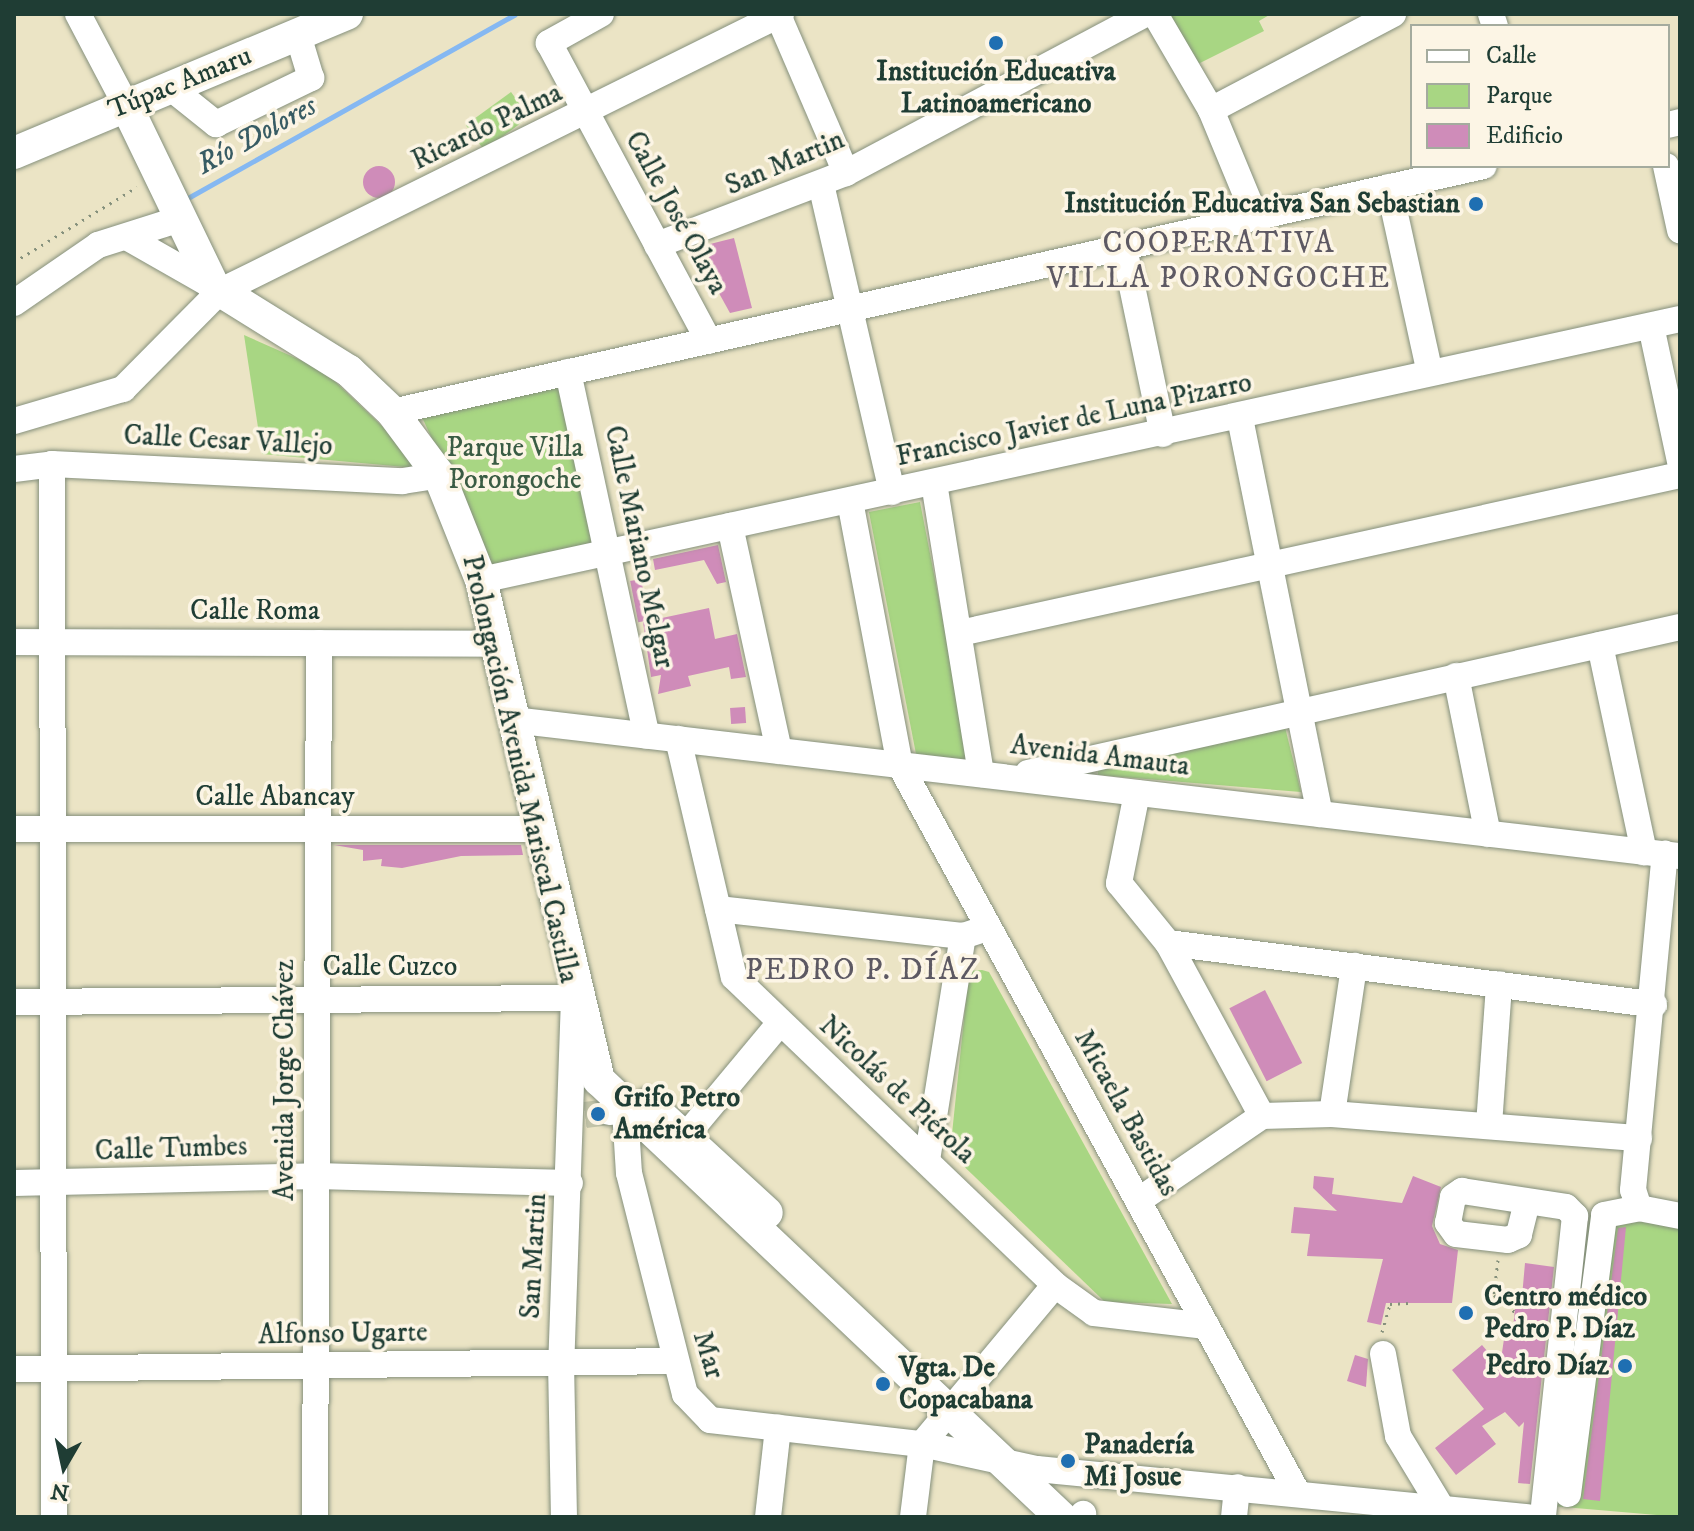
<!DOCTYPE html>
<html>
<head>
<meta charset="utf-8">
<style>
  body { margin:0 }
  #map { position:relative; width:1694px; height:1531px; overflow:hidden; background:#ebe4c5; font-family:"IM FELL DW Pica",serif }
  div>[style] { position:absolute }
  .green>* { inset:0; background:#a8d683; transform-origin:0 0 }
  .stream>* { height:5px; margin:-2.5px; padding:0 2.5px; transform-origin:2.5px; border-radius:2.5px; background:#85b8f2 }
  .building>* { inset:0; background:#cf8cb9; transform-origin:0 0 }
  .round { border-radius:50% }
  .minor-tunnel>* { height:26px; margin-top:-13px; transform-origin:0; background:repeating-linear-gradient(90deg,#c2c3a8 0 26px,transparent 0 39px) }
  .path>* { height:3px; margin-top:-1.5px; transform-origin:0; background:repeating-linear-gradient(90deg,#85907c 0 2px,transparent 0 8px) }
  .roads { filter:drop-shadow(0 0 2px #85907c) drop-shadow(0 0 2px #85907c) }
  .minor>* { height:26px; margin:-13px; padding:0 13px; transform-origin:13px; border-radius:13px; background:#fff }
  .major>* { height:32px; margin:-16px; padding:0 16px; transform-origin:16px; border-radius:16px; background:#fff }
  .dots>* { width:22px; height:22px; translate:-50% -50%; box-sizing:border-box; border:4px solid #fcf5e5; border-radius:50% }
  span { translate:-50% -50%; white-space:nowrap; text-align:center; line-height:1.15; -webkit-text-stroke:7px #fcf5e5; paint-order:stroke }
  .poi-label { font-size:28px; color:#1f3d34; font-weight:700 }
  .right { translate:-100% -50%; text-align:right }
  .left { translate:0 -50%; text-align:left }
  .street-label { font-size:28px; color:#1f3d34 }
  .park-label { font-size:28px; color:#3a5c44 }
  .water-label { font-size:30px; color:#385c64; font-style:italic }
  .neighbourhood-label { font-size:30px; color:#5d5963; letter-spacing:2px }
  .frame { position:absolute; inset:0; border:16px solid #1f3d34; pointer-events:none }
  .legend { position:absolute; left:1410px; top:24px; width:260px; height:144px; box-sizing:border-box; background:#fcf5e5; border:2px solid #a4ab9e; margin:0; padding:10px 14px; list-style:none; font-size:24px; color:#1f3d34 }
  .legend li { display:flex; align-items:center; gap:16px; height:40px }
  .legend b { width:40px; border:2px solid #a4ab9e }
  .north { position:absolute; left:24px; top:1427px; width:80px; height:80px; -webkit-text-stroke:6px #fcf5e5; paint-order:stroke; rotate:189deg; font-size:22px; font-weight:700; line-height:32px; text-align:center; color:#1f3d34 }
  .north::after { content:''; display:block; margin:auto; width:28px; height:36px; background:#1f3d34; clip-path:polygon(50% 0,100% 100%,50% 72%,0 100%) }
</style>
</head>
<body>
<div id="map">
  <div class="green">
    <i style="clip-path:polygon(1271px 14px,1259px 21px,1264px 31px,1198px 64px,1170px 15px)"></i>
    <i style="left:511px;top:92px;width:31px;height:56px;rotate:54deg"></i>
    <i style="clip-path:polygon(244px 335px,323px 370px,427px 469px,262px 454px)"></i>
    <i style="clip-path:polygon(564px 383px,602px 549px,490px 565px,421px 415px)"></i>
    <i style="left:920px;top:502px;width:264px;height:52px;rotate:79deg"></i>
    <i style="clip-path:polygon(1285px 727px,1301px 792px,1098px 775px,1098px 761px)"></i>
    <i style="clip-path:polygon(982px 970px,989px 972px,1172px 1304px,1105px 1302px,950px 1153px,969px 971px)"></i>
    <i style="clip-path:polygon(1590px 1215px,1680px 1227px,1680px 1517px,1552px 1506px)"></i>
  </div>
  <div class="stream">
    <i style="left:186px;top:199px;width:377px;rotate:-29.3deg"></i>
  </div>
  <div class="building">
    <i class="round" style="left:363px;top:166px;width:32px;height:32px"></i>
    <i style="clip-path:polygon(734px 238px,752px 308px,730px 313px,694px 248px)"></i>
    <i style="clip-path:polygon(718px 545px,726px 582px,717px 584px,704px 560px,655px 570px,653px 559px)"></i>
    <i style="left:641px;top:579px;width:42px;height:11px;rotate:79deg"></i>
    <i style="clip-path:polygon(709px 608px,715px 639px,737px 634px,746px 677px,731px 679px,729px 667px,688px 676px,691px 686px,658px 694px,661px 675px,651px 677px,643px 622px)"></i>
    <i style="left:745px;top:707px;width:16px;height:15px;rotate:86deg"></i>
    <i style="clip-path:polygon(334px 845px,521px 845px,523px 855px,461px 856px,402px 868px,381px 866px,382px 859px,363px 861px,363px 850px)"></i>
    <i style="left:1265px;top:990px;width:82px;height:40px;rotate:63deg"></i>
    <i style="clip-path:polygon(1314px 1176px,1334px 1178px,1332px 1194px,1402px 1203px,1413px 1176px,1441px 1187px,1432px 1226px,1440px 1244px,1458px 1250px,1452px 1303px,1386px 1303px,1381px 1325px,1367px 1322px,1383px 1259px,1307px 1256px,1310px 1234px,1291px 1233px,1294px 1207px,1337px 1211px,1313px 1188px)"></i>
    <i style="clip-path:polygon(1626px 1227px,1600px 1501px,1583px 1499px,1618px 1228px)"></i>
    <i style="clip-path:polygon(1525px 1263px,1554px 1267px,1530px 1484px,1518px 1483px,1524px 1422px,1519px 1427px,1505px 1412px,1482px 1426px,1496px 1444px,1456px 1475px,1435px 1448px,1484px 1409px,1452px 1370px,1482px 1345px,1500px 1366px,1504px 1339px,1512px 1339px,1515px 1308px,1521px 1308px)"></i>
    <i style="clip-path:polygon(1355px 1355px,1368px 1359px,1366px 1387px,1347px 1381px)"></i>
  </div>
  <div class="minor-tunnel">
    <i style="left:585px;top:1115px;width:24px;rotate:-7deg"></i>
  </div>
  <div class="path">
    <i style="left:14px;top:262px;width:144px;rotate:-31.4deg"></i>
    <i style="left:1498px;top:1260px;width:35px;rotate:97deg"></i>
    <i style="left:1494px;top:1295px;width:27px;rotate:39deg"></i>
    <i style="left:1382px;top:1332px;width:29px;rotate:-74deg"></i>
    <i style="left:1390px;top:1304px;width:18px;rotate:-3deg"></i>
  </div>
  <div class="roads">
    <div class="minor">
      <i style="left:78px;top:14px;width:101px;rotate:62.2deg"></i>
      <i style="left:601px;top:14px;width:60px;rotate:150.9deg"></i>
      <i style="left:549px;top:43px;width:338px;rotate:61.8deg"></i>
      <i style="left:1155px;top:14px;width:111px;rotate:59.7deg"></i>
      <i style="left:1211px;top:110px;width:115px;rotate:67.5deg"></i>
      <i style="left:1491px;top:14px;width:13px;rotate:72deg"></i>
      <i style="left:778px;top:15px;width:172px;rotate:66.7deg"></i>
      <i style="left:171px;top:88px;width:58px;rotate:38.7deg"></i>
      <i style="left:216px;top:124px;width:106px;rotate:-25.8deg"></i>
      <i style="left:311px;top:78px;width:45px;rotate:-106.8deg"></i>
      <i style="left:1211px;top:110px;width:206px;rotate:-27.8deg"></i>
      <i style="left:1668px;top:125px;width:12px;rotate:-14deg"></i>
      <i style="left:1666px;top:166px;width:66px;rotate:77.7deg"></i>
      <i style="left:821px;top:184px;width:316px;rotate:77deg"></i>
      <i style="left:1389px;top:187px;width:190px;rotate:77.6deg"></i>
      <i style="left:130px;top:239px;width:97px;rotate:29.7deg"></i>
      <i style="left:657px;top:245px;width:202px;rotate:-20.9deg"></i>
      <i style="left:846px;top:173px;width:339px;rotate:-28deg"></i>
      <i style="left:1124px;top:248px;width:190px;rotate:78.2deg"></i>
      <i style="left:14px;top:303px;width:102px;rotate:-34.6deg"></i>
      <i style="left:98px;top:245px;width:86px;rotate:-17.6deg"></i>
      <i style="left:1651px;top:326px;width:138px;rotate:77.9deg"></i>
      <i style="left:568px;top:372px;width:372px;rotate:77.8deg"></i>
      <i style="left:392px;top:412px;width:1119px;rotate:-12.7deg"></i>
      <i style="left:1240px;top:418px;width:404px;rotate:78.6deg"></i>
      <i style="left:14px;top:421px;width:114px;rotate:-16.4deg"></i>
      <i style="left:123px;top:389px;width:136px;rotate:-45.3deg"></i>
      <i style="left:219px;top:292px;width:627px;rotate:-26.32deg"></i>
      <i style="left:52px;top:464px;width:1053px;rotate:89.89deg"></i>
      <i style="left:14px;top:469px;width:38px;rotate:-7deg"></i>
      <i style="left:52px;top:464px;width:351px;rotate:2.8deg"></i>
      <i style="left:403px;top:481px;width:36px;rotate:-9deg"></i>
      <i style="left:934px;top:483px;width:295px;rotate:80.8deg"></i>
      <i style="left:850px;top:501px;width:269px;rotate:79.3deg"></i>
      <i style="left:900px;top:765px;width:828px;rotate:61.36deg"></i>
      <i style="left:730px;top:526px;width:230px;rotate:77.7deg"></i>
      <i style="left:481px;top:580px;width:1227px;rotate:-12.28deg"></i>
      <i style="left:960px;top:633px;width:737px;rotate:-12.38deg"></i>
      <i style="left:14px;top:642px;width:482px;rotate:0.2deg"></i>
      <i style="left:1600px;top:645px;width:212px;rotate:78deg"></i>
      <i style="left:1456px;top:676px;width:161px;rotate:78.6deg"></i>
      <i style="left:513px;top:720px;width:1175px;rotate:6.65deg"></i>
      <i style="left:678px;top:739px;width:244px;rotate:76.8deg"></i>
      <i style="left:734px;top:977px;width:445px;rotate:43.8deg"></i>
      <i style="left:1028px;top:773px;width:668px;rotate:-12.62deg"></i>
      <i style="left:1137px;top:793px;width:92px;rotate:101.3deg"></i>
      <i style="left:1119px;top:883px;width:77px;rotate:50.8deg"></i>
      <i style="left:1168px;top:943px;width:197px;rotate:61.5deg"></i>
      <i style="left:1262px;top:1116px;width:150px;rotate:145.6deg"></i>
      <i style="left:14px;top:829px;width:523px"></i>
      <i style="left:718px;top:909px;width:246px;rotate:6.3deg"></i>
      <i style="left:963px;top:936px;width:26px;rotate:-18deg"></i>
      <i style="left:1168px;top:943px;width:490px;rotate:7.2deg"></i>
      <i style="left:14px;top:1002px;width:560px;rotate:-0.41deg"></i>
      <i style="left:574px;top:998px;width:364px;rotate:92deg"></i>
      <i style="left:561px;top:1362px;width:155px;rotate:88.9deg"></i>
      <i style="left:609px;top:1112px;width:16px;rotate:-7deg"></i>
      <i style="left:625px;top:1110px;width:63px;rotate:86.4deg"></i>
      <i style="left:629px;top:1173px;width:228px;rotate:75.8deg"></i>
      <i style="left:685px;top:1394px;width:36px;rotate:46deg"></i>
      <i style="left:710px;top:1420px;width:213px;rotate:6.5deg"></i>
      <i style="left:922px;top:1444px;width:118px;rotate:12.3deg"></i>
      <i style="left:1037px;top:1469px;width:493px;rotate:5.6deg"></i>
      <i style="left:1332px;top:1114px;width:150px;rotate:-81.5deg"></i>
      <i style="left:1262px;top:1116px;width:70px;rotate:-1.6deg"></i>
      <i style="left:1332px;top:1114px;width:308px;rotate:4.5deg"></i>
      <i style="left:1489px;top:1125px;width:141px;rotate:-85.9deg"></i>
      <i style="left:674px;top:1150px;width:164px;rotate:-50.2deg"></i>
      <i style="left:927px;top:1160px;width:227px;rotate:-80.9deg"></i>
      <i style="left:14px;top:1183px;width:303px;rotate:-1.3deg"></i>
      <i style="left:317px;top:1176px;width:253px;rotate:1.6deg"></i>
      <i style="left:1527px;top:1202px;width:34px;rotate:104deg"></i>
      <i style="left:1519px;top:1235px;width:12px;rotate:156deg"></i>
      <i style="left:1508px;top:1240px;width:52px;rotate:-173.4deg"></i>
      <i style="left:1456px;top:1234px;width:14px;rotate:-126deg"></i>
      <i style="left:1448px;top:1223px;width:26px;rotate:-79deg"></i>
      <i style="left:1453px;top:1197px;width:11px;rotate:-34deg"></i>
      <i style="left:1462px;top:1191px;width:105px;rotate:8.7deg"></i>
      <i style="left:1566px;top:1207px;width:13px;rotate:45deg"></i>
      <i style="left:1575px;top:1216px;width:303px;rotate:96.1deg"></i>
      <i style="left:1639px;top:1208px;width:19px;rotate:-108deg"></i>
      <i style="left:1633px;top:1190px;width:338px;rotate:-84.6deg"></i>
      <i style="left:1639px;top:1208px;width:42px;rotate:11deg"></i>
      <i style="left:1383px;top:1354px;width:83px;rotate:79.6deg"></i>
      <i style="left:1398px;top:1436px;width:83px;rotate:58.8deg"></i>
      <i style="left:14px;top:1369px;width:660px;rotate:-0.69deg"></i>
      <i style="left:922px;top:1444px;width:207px;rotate:-50.1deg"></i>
      <i style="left:1055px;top:1285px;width:48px;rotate:35.7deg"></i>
      <i style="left:1094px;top:1313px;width:113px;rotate:6.6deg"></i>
      <i style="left:1568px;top:1494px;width:281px;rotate:-82.6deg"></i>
      <i style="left:1604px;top:1215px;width:36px;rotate:-11deg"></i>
      <i style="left:315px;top:1517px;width:874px;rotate:-89.74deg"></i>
      <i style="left:768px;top:1517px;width:90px;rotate:-83.6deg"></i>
      <i style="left:913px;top:1517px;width:74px;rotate:-83deg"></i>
      <i style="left:1081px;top:1517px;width:4px;rotate:-56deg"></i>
      <i style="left:1234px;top:1517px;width:30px;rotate:-84deg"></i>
    </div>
    <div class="major">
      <i style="left:125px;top:103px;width:204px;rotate:64.2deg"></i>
      <i style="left:214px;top:287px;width:159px;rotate:31.9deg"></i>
      <i style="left:349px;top:371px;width:59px;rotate:43.6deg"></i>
      <i style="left:392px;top:412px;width:79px;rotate:53.3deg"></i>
      <i style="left:439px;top:475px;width:113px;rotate:68.2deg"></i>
      <i style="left:481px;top:580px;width:514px;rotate:76.72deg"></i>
      <i style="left:599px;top:1080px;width:636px;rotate:43.41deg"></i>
      <i style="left:14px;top:153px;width:361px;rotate:-22.7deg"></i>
      <i style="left:648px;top:1104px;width:161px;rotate:42.5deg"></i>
    </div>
  </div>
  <div class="dots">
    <i style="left:996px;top:43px;background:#1f6fb2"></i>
    <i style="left:1476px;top:204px;background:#1f6fb2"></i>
    <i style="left:598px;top:1114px;background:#1f6fb2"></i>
    <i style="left:1466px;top:1313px;background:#1f6fb2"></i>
    <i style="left:1625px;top:1366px;background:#1f6fb2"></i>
    <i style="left:883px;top:1384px;background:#1f6fb2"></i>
    <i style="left:1068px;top:1461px;background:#1f6fb2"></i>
  </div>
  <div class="poi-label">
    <span style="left:996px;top:88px">Institución Educativa<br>Latinoamericano</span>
    <span class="right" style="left:1460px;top:204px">Institución Educativa San Sebastian</span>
    <span class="left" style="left:614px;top:1114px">Grifo Petro<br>América</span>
    <span class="left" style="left:1484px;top:1313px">Centro médico<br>Pedro P. Díaz</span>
    <span class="right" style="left:1609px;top:1366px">Pedro Díaz</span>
    <span class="left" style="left:899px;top:1384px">Vgta. De<br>Copacabana</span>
    <span class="left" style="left:1084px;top:1461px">Panadería<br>Mi Josue</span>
  </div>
  <div class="street-label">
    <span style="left:180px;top:83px;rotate:-22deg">Túpac Amaru</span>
    <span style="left:487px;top:127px;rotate:-26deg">Ricardo Palma</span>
    <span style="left:785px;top:163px;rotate:-23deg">San Martin</span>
    <span style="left:676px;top:213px;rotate:61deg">Calle José Olaya</span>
    <span style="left:1074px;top:420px;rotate:-12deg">Francisco Javier de Luna Pizarro</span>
    <span style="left:228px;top:441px;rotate:3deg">Calle Cesar Vallejo</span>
    <span style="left:639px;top:547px;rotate:78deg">Calle Mariano Melgar</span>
    <span style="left:255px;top:611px">Calle Roma</span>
    <span style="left:1100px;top:756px;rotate:7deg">Avenida Amauta</span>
    <span style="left:520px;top:769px;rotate:77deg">Prolongación Avenida Mariscal Castilla</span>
    <span style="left:275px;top:797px">Calle Abancay</span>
    <span style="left:390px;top:967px">Calle Cuzco</span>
    <span style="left:285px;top:1080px;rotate:-90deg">Avenida Jorge Chávez</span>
    <span style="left:897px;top:1090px;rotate:43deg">Nicolás de Piérola</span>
    <span style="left:1126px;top:1113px;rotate:61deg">Micaela Bastidas</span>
    <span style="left:171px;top:1149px;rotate:-2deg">Calle Tumbes</span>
    <span style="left:534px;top:1256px;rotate:-87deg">San Martin</span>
    <span style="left:343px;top:1334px;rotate:-1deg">Alfonso Ugarte</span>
    <span style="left:708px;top:1355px;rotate:73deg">Mar</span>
  </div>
  <div class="park-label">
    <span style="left:515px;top:464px">Parque Villa<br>Porongoche</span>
  </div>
  <div class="water-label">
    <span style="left:257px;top:136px;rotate:-29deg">Río Dolores</span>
  </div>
  <div class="neighbourhood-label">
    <span style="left:1219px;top:261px">COOPERATIVA<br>VILLA PORONGOCHE</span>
    <span style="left:863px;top:971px">PEDRO P. DÍAZ</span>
  </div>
  <div class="frame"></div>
  <ul class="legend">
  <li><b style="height:10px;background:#fff"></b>Calle</li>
  <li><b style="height:22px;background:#a8d683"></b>Parque</li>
  <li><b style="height:22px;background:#cf8cb9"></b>Edificio</li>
  </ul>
  <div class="north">N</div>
</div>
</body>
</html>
